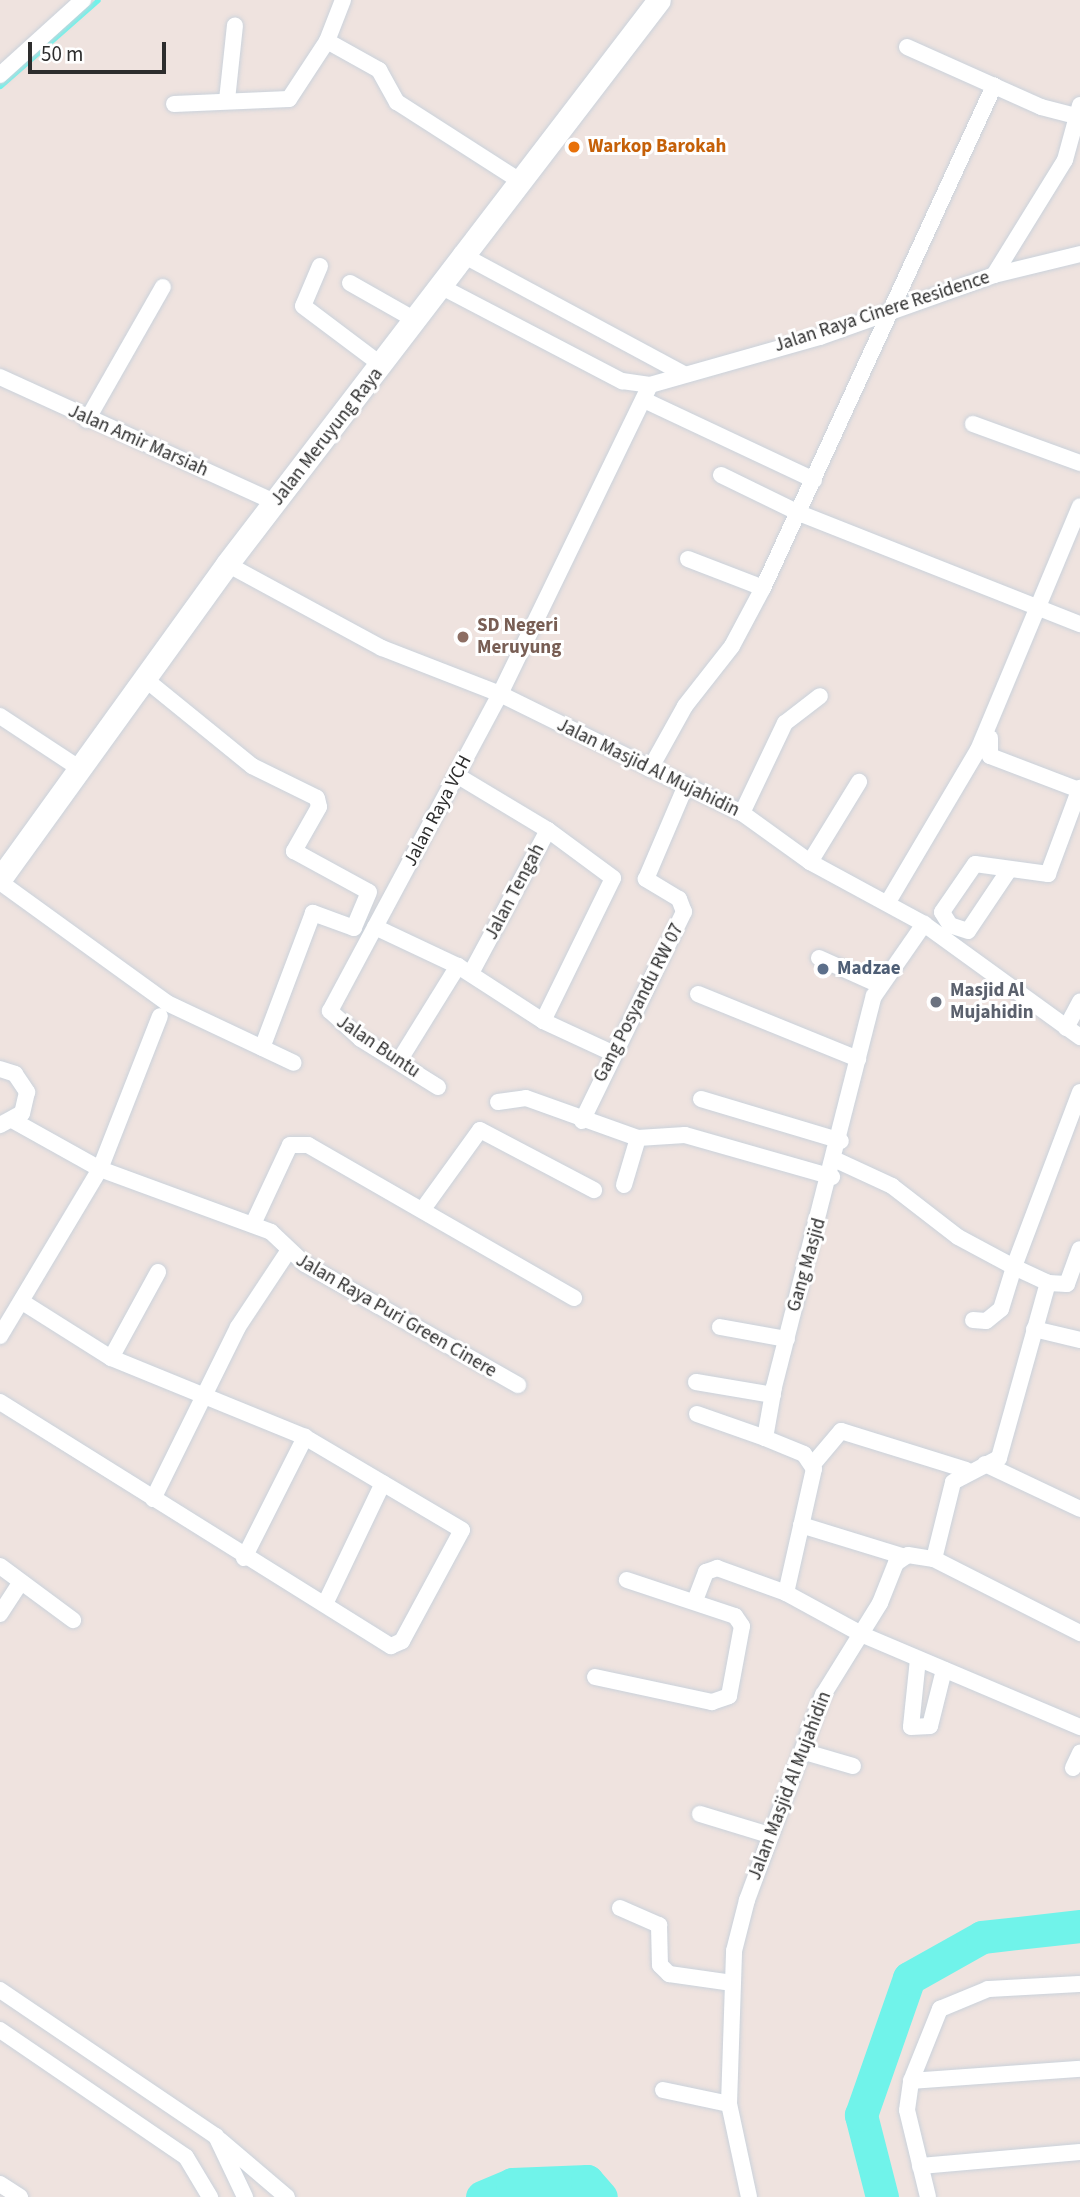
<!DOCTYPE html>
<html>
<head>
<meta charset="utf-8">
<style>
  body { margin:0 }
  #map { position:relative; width:1080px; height:2197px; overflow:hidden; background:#efe3df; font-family:"Source Sans 3",sans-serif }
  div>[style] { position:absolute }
  .stream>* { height:5px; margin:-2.5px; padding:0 2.5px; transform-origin:2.5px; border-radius:2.5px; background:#70f3ea }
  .river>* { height:33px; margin:-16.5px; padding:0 16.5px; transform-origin:16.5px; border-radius:16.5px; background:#70f3ea }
  .roads { filter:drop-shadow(0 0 2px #cad2db) drop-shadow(0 0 2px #cad2db) }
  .street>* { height:16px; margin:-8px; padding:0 8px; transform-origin:8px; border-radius:8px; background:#fff }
  .secondary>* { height:23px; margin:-11.5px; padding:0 11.5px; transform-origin:11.5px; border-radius:11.5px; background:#fff }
  .dots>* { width:19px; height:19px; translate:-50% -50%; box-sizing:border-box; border:4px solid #fff; border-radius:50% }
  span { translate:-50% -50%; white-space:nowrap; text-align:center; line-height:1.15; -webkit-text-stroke:6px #fff; paint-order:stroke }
  .food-label { font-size:19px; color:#c56008; font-weight:700 }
  .left { translate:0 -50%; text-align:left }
  .street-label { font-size:19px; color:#2d2d2d }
  .education-label { font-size:19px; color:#785e54; font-weight:700 }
  .service-label { font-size:19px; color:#4e5e75; font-weight:700 }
  .worship-label { font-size:19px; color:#5b616d; font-weight:700 }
  .scale { position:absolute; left:28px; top:42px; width:138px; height:32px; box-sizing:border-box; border:4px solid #2d2d2d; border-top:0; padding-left:9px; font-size:21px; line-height:24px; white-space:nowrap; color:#2d2d2d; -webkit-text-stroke:5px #fff; paint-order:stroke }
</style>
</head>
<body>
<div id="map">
  <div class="stream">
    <i style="left:0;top:86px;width:130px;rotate:-41.3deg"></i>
  </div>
  <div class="river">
    <i style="left:482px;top:2197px;width:33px;rotate:-23deg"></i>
    <i style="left:512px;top:2184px;width:75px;rotate:-2.3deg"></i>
    <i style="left:587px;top:2181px;width:21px;rotate:49deg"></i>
    <i style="left:882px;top:2197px;width:85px;rotate:-104.4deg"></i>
    <i style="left:861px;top:2115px;width:145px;rotate:-70.7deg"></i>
    <i style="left:909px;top:1978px;width:84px;rotate:-29.3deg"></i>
    <i style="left:982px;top:1937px;width:99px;rotate:-6.4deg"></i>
  </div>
  <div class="roads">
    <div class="street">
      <i style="left:327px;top:41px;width:60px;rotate:29.1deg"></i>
      <i style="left:379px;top:70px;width:37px;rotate:61deg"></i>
      <i style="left:397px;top:102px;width:146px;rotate:32.7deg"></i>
      <i style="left:907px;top:47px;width:147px;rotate:24.1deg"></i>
      <i style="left:1041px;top:107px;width:40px;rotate:14.4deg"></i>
      <i style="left:0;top:75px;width:112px;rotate:-42.1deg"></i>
      <i style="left:227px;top:100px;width:75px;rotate:-83.9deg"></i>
      <i style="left:174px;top:104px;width:115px;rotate:-2.5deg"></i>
      <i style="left:289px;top:99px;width:69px;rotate:-56.8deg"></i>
      <i style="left:327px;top:41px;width:44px;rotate:-68.7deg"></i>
      <i style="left:461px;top:254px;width:253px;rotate:28.3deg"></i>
      <i style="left:320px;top:266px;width:43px;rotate:113deg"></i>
      <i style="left:303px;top:306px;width:100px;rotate:36.9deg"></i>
      <i style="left:994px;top:275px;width:135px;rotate:-58.3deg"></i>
      <i style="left:1065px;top:160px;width:57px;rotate:-74.7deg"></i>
      <i style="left:350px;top:283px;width:75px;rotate:29.6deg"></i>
      <i style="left:438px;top:285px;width:208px;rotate:27.6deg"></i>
      <i style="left:622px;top:381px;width:28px;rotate:8deg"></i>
      <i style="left:650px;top:385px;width:177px;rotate:-15.8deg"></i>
      <i style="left:820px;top:337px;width:185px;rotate:-19.6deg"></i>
      <i style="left:994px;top:275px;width:89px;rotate:-13.7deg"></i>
      <i style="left:0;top:377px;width:304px;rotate:24.5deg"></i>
      <i style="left:644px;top:400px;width:188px;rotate:25.2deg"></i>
      <i style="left:87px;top:420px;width:153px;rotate:-60.3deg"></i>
      <i style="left:973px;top:424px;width:114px;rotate:20deg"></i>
      <i style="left:721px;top:475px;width:87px;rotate:26deg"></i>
      <i style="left:799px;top:513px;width:302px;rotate:21.6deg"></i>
      <i style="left:688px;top:559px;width:80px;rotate:21.1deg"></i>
      <i style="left:227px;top:564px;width:176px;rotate:28.5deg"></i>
      <i style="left:382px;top:648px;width:127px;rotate:21.3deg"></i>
      <i style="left:500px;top:694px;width:270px;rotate:26.2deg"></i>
      <i style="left:742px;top:813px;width:84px;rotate:35.8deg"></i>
      <i style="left:810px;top:862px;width:130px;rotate:28.5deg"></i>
      <i style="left:924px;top:924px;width:193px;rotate:35.9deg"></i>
      <i style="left:145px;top:679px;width:138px;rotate:39.1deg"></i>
      <i style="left:252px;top:766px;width:72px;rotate:26.2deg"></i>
      <i style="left:317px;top:798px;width:9px;rotate:77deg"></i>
      <i style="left:319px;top:807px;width:51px;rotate:119.6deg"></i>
      <i style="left:294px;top:851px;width:85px;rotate:28.7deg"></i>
      <i style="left:369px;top:892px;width:39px;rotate:113deg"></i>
      <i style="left:354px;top:928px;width:44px;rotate:-159.9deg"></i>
      <i style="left:313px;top:913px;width:144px;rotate:110.7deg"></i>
      <i style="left:0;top:716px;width:95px;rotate:33.4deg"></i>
      <i style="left:990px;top:738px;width:18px;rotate:90deg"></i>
      <i style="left:990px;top:756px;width:95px;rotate:20.9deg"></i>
      <i style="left:650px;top:769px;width:72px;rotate:-60.9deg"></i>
      <i style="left:685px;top:706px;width:76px;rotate:-51.9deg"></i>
      <i style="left:732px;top:646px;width:66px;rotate:-61.9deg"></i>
      <i style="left:763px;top:588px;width:553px;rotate:-65.29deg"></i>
      <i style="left:458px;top:776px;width:105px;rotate:31deg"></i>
      <i style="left:548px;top:830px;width:162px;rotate:118.3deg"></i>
      <i style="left:742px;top:813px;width:100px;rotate:-64.5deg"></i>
      <i style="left:785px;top:723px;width:44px;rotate:-37.6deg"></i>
      <i style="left:810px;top:862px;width:94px;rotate:-58.5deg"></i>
      <i style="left:1009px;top:870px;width:73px;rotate:123.9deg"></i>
      <i style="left:968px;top:931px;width:19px;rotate:-162deg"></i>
      <i style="left:950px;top:925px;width:15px;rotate:-122deg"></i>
      <i style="left:942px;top:912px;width:58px;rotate:-55.5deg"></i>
      <i style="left:975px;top:864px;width:74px;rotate:7.8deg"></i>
      <i style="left:1048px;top:874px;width:92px;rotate:-69.6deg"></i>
      <i style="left:0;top:882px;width:206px;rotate:35.9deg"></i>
      <i style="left:167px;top:1003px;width:140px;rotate:25.3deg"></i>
      <i style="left:888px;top:902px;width:177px;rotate:-59.4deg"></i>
      <i style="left:978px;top:750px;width:264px;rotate:-67.3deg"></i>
      <i style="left:375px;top:927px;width:92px;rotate:25.2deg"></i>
      <i style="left:458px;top:966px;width:101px;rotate:32.9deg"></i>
      <i style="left:543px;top:1021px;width:78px;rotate:24.9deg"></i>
      <i style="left:819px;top:958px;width:66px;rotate:24.2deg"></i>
      <i style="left:698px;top:994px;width:173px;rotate:22.1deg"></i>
      <i style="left:543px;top:1021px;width:159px;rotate:-63.9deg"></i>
      <i style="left:613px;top:878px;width:81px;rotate:-143.6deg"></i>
      <i style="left:1066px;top:1028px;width:30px;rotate:-62deg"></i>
      <i style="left:399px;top:1061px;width:112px;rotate:-58.2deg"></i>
      <i style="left:0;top:1069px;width:16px;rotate:18deg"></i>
      <i style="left:15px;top:1074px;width:22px;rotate:56deg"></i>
      <i style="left:27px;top:1092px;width:22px;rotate:103deg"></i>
      <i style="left:22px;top:1113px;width:25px;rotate:151deg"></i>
      <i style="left:438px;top:1087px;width:91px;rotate:-148.1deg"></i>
      <i style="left:361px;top:1039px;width:42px;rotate:-137.9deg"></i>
      <i style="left:330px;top:1011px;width:360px;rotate:-61.8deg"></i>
      <i style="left:500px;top:694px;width:343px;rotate:-64.1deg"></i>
      <i style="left:1080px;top:1092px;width:187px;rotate:110.7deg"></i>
      <i style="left:1014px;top:1267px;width:38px;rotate:25deg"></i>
      <i style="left:1048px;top:1283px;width:19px;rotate:3deg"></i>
      <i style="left:1067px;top:1284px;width:37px;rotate:-70deg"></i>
      <i style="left:701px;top:1099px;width:146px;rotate:16.7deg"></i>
      <i style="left:498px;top:1102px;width:28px;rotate:-8deg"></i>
      <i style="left:526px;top:1098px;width:119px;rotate:19.7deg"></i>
      <i style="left:638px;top:1138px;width:47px;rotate:-3.7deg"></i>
      <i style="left:685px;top:1135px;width:153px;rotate:15.9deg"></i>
      <i style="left:14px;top:1121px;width:98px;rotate:29.2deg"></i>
      <i style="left:100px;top:1169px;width:182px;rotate:20.2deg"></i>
      <i style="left:271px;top:1232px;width:47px;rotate:43.3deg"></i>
      <i style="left:305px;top:1264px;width:245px;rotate:29.6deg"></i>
      <i style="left:582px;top:1121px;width:233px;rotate:-64deg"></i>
      <i style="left:684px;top:912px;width:14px;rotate:-111deg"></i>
      <i style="left:679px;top:899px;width:39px;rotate:-149deg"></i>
      <i style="left:646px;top:879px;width:102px;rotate:-66.9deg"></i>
      <i style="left:836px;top:1160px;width:62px;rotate:24.9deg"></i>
      <i style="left:892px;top:1186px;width:83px;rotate:37.7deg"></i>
      <i style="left:958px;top:1237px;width:64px;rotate:28.2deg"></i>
      <i style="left:1014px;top:1267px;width:44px;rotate:107.2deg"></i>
      <i style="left:1001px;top:1309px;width:19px;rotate:141deg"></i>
      <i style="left:986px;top:1321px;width:13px;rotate:-176deg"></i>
      <i style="left:624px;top:1185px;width:49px;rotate:-73.4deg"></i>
      <i style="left:423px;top:1209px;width:97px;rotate:-54.2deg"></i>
      <i style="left:480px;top:1130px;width:129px;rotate:27.8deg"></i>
      <i style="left:253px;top:1224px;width:87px;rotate:-64.9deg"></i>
      <i style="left:290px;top:1145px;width:18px"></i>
      <i style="left:308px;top:1145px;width:307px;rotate:29.9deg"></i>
      <i style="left:720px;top:1327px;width:68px;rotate:10.2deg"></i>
      <i style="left:1034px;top:1329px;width:47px;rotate:13.4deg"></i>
      <i style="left:0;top:1336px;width:195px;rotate:-59.1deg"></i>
      <i style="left:100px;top:1169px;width:164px;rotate:-68.6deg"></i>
      <i style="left:111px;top:1358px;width:98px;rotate:-61.3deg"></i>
      <i style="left:696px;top:1382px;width:78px;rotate:9.6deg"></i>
      <i style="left:0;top:1402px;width:461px;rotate:32deg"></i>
      <i style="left:391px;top:1646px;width:12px;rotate:-24deg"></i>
      <i style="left:402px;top:1641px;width:126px;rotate:-61.6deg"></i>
      <i style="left:462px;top:1530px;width:182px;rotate:-149.4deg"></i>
      <i style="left:305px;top:1437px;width:209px;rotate:-157.8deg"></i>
      <i style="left:111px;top:1358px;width:103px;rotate:-147.7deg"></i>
      <i style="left:697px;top:1414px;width:72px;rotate:19.4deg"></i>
      <i style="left:814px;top:1463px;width:42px;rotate:-49.8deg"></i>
      <i style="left:841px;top:1431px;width:131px;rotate:17.3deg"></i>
      <i style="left:985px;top:1464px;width:105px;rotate:25.3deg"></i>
      <i style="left:153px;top:1499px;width:192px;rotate:-63.7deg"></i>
      <i style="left:238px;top:1327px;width:89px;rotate:-56.5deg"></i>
      <i style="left:801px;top:1525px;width:106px;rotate:17.1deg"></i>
      <i style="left:244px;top:1558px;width:136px;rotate:-63.2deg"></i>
      <i style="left:934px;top:1559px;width:164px;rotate:26.9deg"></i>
      <i style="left:0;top:1566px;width:91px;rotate:36.5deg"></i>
      <i style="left:786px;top:1593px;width:127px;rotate:-77.3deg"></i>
      <i style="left:814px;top:1469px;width:18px;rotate:-124deg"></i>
      <i style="left:804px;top:1454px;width:42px;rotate:-157.7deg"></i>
      <i style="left:765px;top:1438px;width:52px;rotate:-80deg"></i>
      <i style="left:774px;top:1387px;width:404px;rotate:-75.7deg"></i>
      <i style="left:874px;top:996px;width:88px;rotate:-55.2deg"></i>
      <i style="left:696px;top:1598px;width:28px;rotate:-69deg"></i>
      <i style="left:706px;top:1572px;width:12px;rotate:-20deg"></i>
      <i style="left:717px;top:1568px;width:73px;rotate:19.9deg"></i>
      <i style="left:786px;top:1593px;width:88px;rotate:28.6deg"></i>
      <i style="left:863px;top:1635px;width:236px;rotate:23deg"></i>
      <i style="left:325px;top:1604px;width:134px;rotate:-64.4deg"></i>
      <i style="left:0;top:1614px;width:38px;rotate:-57deg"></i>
      <i style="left:918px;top:1659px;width:68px;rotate:95.9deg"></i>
      <i style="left:911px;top:1727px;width:19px;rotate:-3deg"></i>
      <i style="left:930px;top:1726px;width:58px;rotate:-76deg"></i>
      <i style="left:595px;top:1677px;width:120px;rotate:12.1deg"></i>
      <i style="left:712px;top:1702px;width:18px;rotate:-19deg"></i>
      <i style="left:729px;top:1696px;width:71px;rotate:-79.5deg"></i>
      <i style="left:742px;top:1626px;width:12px;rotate:-125deg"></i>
      <i style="left:735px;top:1616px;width:114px;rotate:-161.6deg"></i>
      <i style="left:805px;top:1752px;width:50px;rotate:16.3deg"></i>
      <i style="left:1073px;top:1768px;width:17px;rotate:-65deg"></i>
      <i style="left:700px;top:1814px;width:72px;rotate:16.9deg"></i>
      <i style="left:620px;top:1908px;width:43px;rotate:23.6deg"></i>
      <i style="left:659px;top:1925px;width:40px;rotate:88.6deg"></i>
      <i style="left:660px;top:1965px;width:13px;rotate:45deg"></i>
      <i style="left:669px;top:1974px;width:64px;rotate:8.1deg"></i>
      <i style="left:0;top:1990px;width:261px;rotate:34.1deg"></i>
      <i style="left:216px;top:2136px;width:68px;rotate:64.6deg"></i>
      <i style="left:0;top:2030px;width:225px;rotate:34.3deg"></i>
      <i style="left:186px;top:2157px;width:47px;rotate:59deg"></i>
      <i style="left:911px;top:2081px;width:169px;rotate:-4.1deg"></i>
      <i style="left:663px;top:2090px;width:67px;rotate:12deg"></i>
      <i style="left:220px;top:2140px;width:88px;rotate:40.4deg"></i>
      <i style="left:920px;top:2166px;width:161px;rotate:-5deg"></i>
      <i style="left:0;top:2184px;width:24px;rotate:33deg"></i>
      <i style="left:749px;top:2197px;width:95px;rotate:-102.1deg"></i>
      <i style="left:729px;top:2104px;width:153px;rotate:-88.1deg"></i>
      <i style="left:734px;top:1951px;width:53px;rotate:-75.7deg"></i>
      <i style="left:747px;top:1900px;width:219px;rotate:-69.7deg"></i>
      <i style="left:823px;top:1695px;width:108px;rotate:-58.2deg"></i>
      <i style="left:880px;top:1603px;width:43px;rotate:-68.2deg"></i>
      <i style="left:896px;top:1563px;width:14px;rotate:-34deg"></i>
      <i style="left:908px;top:1555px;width:26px;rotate:9deg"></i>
      <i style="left:934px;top:1559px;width:79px;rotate:-76.1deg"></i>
      <i style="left:953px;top:1482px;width:52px;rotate:-27.6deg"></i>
      <i style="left:999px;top:1458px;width:182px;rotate:-74.4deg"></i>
      <i style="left:928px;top:2197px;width:89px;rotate:-103.6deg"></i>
      <i style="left:907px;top:2110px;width:29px;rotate:-82deg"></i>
      <i style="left:911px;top:2081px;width:78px;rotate:-68.1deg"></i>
      <i style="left:940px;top:2009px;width:52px;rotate:-22.6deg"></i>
      <i style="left:988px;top:1989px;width:92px;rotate:-3.1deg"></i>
    </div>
    <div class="secondary">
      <i style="left:0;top:879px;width:388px;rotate:-54.2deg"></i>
      <i style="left:227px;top:564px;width:710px;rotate:-52.55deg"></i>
    </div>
  </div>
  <div class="dots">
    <i style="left:574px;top:147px;background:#e8710a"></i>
    <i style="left:463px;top:637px;background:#8d6e63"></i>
    <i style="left:823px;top:969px;background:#5c6f8a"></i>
    <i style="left:936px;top:1002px;background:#6b7280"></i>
  </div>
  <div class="food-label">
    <span class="left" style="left:588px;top:147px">Warkop Barokah</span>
  </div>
  <div class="street-label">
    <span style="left:882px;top:312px;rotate:-18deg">Jalan Raya Cinere Residence</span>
    <span style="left:327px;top:437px;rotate:-52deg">Jalan Meruyung Raya</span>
    <span style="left:138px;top:441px;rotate:24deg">Jalan Amir Marsiah</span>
    <span style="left:648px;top:768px;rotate:26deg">Jalan Masjid Al Mujahidin</span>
    <span style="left:438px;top:811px;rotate:-62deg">Jalan Raya VCH</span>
    <span style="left:515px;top:892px;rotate:-62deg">Jalan Tengah</span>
    <span style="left:639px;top:1003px;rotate:-63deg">Gang Posyandu RW 07</span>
    <span style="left:378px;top:1047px;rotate:34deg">Jalan Buntu</span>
    <span style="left:807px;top:1265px;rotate:-74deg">Gang Masjid</span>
    <span style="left:396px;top:1316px;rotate:30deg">Jalan Raya Puri Green Cinere</span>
    <span style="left:790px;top:1786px;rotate:-69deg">Jalan Masjid Al Mujahidin</span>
  </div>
  <div class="education-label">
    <span class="left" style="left:477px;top:637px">SD Negeri<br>Meruyung</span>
  </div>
  <div class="service-label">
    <span class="left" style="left:837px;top:969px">Madzae</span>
  </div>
  <div class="worship-label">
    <span class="left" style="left:950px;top:1002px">Masjid Al<br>Mujahidin</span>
  </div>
  <div class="scale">50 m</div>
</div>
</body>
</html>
